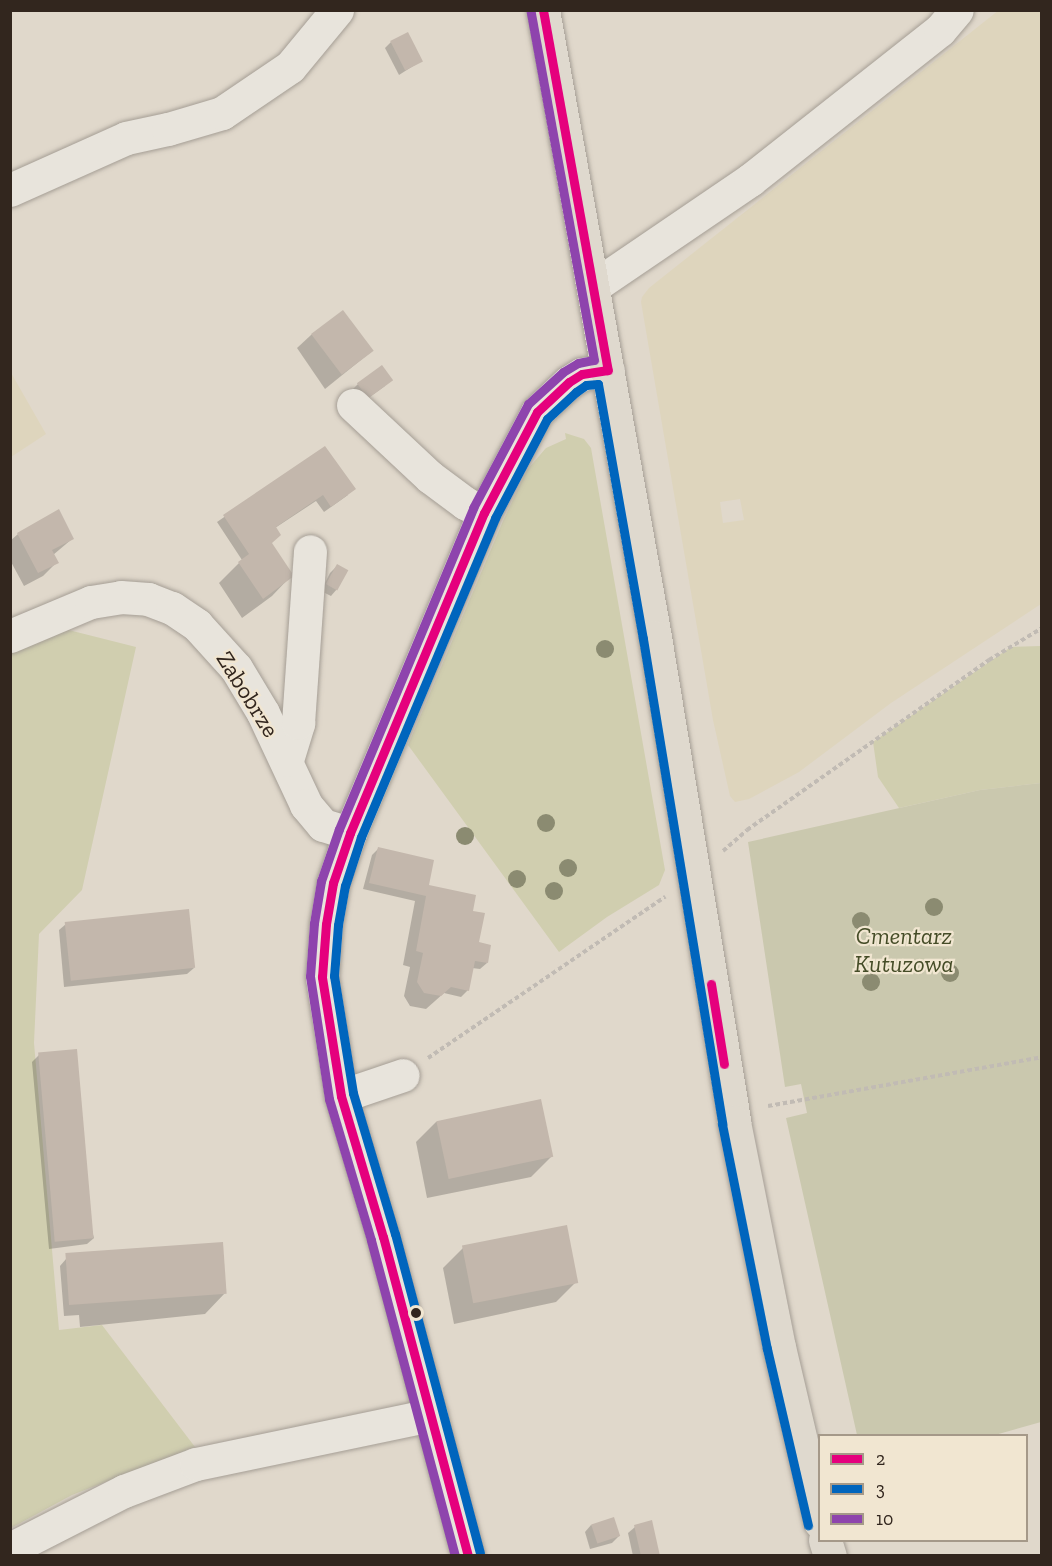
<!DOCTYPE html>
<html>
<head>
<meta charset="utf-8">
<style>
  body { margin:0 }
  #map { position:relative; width:1052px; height:1566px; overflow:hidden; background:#e0d8cb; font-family:"Zilla Slab",serif }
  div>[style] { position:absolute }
  .farmland>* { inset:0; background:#ded5bd }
  .green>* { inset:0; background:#d0ceaf }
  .cemetery>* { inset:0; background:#cac8ae }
  .shadow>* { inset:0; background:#0003 }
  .building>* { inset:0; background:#c3b7ac; transform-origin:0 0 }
  .path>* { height:4px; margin-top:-2px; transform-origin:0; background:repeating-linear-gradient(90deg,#c1bbb4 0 4.5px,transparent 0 7.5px) }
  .roads { filter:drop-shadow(0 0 2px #a59e95) drop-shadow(0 0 2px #a59e95) }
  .minor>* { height:33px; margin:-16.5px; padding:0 16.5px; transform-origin:16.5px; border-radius:16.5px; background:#e8e4dc }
  .major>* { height:33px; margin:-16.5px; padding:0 16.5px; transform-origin:16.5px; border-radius:16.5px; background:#dfd9ce }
  .bus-1>* { height:9px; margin:-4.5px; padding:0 4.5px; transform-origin:4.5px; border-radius:4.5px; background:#e5007d }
  .bus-2>* { height:9px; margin:-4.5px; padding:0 4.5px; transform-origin:4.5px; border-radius:4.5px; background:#0065bd }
  .bus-3>* { height:9px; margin:-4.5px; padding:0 4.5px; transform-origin:4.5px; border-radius:4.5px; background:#8e44ad }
  .trees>* { width:18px; height:18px; margin:-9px; border-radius:50%; background:#8b8b71 }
  .dots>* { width:16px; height:16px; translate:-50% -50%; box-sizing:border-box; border:3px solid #f1e6d1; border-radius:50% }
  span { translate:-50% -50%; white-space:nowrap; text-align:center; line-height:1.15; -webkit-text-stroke:4.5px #f1e6d1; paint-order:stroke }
  .street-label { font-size:24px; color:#32261e }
  .park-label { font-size:24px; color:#454c27; font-style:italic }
  .frame { position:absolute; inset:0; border:12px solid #32261e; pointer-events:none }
  .legend { position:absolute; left:818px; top:1434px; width:210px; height:108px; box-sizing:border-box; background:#f1e6d1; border:2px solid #a59989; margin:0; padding:8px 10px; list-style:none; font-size:18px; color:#32261e }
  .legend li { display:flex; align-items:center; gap:12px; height:30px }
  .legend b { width:30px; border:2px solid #a59989 }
</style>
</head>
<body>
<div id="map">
  <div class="farmland">
    <i style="clip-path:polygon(evenodd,999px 10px,1041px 11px,1041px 604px,891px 703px,799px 772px,749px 799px,735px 802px,730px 796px,713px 720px,641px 302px,642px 297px,649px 288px,999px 10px,740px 499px,744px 520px,723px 523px,720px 502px,740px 499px)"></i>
    <i style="clip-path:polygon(10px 371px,46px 434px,11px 457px,10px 457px)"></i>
  </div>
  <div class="green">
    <i style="clip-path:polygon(565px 433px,584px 439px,591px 448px,665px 870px,659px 885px,607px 917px,559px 952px,408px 745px,503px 521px,527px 470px,546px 448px,566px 439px)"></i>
    <i style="clip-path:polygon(25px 619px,136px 647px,82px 890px,39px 934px,34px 1043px,59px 1330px,102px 1325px,195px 1447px,72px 1495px,11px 1528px,10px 627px)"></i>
    <i style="clip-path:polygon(1041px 646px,1041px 783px,980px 790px,899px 808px,878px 777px,873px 742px,1011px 647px)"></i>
  </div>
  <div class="cemetery">
    <i style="clip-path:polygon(1041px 783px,1041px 1422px,995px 1435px,857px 1435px,786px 1118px,807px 1113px,801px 1084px,785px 1087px,748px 842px,980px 790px)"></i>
  </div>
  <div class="shadow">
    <i style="clip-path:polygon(391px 42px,421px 61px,399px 75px,385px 48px)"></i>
    <i style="clip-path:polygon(342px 312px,372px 351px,325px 389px,297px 348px,311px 335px)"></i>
    <i style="clip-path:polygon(358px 384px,385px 386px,361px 403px,352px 390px)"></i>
    <i style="clip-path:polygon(324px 448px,348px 495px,324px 512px,316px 501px,275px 528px,270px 543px,292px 575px,272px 596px,242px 618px,219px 583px,242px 560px,217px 522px)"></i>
    <i style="clip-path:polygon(18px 534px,72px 539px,53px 555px,57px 562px,43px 576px,24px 586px,10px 560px,10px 541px)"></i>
    <i style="clip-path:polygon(337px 566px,337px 589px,331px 596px,321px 591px,330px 573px)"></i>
    <i style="clip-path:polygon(378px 849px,426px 890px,471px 912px,478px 943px,487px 963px,480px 969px,472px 968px,468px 990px,461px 997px,444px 993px,426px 1009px,410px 1006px,404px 996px,410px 967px,403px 965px,415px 901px,363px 889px,372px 855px)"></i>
    <i style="clip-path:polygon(66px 924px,194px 968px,187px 974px,64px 987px,59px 930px)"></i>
    <i style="clip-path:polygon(39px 1055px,94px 1238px,87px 1244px,49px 1249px,32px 1062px)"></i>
    <i style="clip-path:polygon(540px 1101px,551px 1157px,531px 1177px,427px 1198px,416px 1142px,436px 1122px)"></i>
    <i style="clip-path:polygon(463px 1248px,576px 1282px,556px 1302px,454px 1324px,443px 1268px)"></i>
    <i style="clip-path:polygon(66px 1259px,225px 1293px,205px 1314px,80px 1327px,79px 1315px,64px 1316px,60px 1266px)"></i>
    <i style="clip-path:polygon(591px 1525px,619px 1536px,612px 1543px,590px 1549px,585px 1532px)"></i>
    <i style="clip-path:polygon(635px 1527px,659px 1556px,633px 1556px,628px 1533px)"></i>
  </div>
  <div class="building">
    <i style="left:408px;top:32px;width:33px;height:20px;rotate:63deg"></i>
    <i style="left:343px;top:310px;width:51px;height:40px;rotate:53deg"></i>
    <i style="left:382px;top:365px;width:19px;height:31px;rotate:54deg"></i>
    <i style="clip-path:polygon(325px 446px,356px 489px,331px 507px,323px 495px,276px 527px,281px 535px,272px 543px,294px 576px,263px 599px,238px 562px,249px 554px,223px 515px)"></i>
    <i style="clip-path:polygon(59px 509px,74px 539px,52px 550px,59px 563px,38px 573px,17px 533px)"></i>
    <i style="left:337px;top:564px;width:13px;height:23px;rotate:29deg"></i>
    <i style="clip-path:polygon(378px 847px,434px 860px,429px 885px,476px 895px,473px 911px,485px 913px,479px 942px,491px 945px,488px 963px,475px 961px,469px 991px,451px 987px,441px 996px,424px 993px,417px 982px,423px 953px,416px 951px,426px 896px,369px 883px)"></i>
    <i style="left:189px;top:909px;width:59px;height:125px;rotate:84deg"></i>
    <i style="left:77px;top:1049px;width:190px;height:39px;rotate:85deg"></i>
    <i style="left:541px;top:1099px;width:59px;height:107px;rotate:78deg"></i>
    <i style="left:567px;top:1225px;width:59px;height:107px;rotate:79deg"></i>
    <i style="left:223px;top:1242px;width:52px;height:158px;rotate:86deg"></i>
    <i style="left:614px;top:1517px;width:20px;height:24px;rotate:72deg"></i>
    <i style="clip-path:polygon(652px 1520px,660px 1556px,641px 1556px,634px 1525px)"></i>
  </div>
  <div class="path">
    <i style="left:723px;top:851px;width:32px;rotate:-41deg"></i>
    <i style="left:747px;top:830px;width:296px;rotate:-35.1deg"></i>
    <i style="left:989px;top:660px;width:62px;rotate:-31.1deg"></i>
    <i style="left:428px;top:1058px;width:287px;rotate:-34.2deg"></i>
    <i style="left:768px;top:1106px;width:278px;rotate:-10.1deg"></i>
  </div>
  <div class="roads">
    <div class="minor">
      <i style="left:10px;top:190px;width:127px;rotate:-24.1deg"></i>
      <i style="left:126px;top:138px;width:43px;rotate:-12.1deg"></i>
      <i style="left:168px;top:129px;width:56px;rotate:-16.5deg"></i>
      <i style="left:222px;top:113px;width:82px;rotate:-34.1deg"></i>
      <i style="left:290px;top:67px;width:74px;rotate:-50.5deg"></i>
      <i style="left:594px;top:286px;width:189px;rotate:-34.2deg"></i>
      <i style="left:750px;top:180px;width:242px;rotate:-38.3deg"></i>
      <i style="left:940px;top:30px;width:26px;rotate:-50deg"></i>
      <i style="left:353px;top:405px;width:105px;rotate:43.1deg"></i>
      <i style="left:430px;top:477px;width:44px;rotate:36.6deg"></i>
      <i style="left:465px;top:503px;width:21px;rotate:28deg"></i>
      <i style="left:10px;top:636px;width:88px;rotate:-22.8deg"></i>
      <i style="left:91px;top:602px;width:30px;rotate:-9deg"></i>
      <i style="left:121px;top:597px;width:27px;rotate:4deg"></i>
      <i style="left:148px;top:599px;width:26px;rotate:21deg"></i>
      <i style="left:172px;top:608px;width:30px;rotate:34deg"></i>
      <i style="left:197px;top:625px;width:58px;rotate:47.8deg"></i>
      <i style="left:236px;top:668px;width:52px;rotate:59deg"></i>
      <i style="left:263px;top:713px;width:102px;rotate:64.9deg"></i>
      <i style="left:306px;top:805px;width:26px;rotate:50deg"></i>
      <i style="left:323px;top:825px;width:28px;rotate:17deg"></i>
      <i style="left:287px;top:760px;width:39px;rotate:-73deg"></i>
      <i style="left:298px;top:723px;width:172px;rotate:-86deg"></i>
      <i style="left:341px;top:1096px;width:65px;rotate:-18.7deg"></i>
      <i style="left:10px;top:1549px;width:128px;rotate:-27deg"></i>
      <i style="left:124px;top:1491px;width:77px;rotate:-20.6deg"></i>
      <i style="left:196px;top:1464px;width:240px;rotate:-11.8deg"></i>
      <i style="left:468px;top:1556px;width:330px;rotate:-104.9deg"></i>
      <i style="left:383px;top:1237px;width:147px;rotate:-106.6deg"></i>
      <i style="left:341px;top:1096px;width:121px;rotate:-99.1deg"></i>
      <i style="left:322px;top:977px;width:53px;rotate:-85.7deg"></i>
      <i style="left:326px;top:924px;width:42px;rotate:-80.3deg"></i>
      <i style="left:333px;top:883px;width:53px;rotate:-71.2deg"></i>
      <i style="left:350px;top:833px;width:347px;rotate:-67.3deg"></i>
      <i style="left:484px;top:513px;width:114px;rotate:-62.3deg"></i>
      <i style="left:537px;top:412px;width:44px;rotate:-43.2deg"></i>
      <i style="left:569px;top:382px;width:15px;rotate:-32deg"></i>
      <i style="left:582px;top:374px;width:26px;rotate:-9deg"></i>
    </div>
    <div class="major">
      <i style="left:543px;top:10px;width:637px;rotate:79.87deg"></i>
      <i style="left:655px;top:637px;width:491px;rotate:80.7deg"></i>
      <i style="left:734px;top:1122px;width:229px;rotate:78.7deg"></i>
      <i style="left:779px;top:1347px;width:180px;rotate:76.8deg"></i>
      <i style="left:825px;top:1540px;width:17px;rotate:73deg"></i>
    </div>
  </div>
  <div class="bus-1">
    <i style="left:543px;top:10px;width:366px;rotate:79.8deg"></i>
    <i style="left:711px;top:984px;width:81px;rotate:80.8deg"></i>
    <i style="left:468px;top:1556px;width:330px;rotate:-104.9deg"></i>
    <i style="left:383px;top:1237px;width:147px;rotate:-106.6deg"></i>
    <i style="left:341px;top:1096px;width:121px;rotate:-99.1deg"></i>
    <i style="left:322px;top:977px;width:53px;rotate:-85.7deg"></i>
    <i style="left:326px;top:924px;width:42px;rotate:-80.3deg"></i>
    <i style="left:333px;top:883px;width:53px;rotate:-71.2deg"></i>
    <i style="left:350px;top:833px;width:347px;rotate:-67.3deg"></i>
    <i style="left:484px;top:513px;width:114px;rotate:-62.3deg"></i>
    <i style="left:537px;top:412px;width:44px;rotate:-43.2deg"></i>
    <i style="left:569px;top:382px;width:15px;rotate:-32deg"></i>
    <i style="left:582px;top:374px;width:26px;rotate:-9deg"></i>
  </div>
  <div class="bus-2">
    <i style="left:480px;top:1553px;width:330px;rotate:-104.9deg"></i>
    <i style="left:395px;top:1234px;width:147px;rotate:-106.6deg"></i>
    <i style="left:353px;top:1093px;width:119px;rotate:-99.2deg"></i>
    <i style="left:334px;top:976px;width:51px;rotate:-85.5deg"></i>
    <i style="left:338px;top:925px;width:40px;rotate:-80deg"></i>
    <i style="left:345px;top:886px;width:52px;rotate:-71.9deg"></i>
    <i style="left:361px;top:837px;width:346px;rotate:-67.2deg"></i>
    <i style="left:495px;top:518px;width:112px;rotate:-62.3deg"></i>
    <i style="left:547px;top:419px;width:40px;rotate:-43deg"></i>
    <i style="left:576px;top:392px;width:12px;rotate:-35deg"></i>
    <i style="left:586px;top:385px;width:12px;rotate:-5deg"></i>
    <i style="left:598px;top:384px;width:259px;rotate:80deg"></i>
    <i style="left:643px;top:639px;width:491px;rotate:80.7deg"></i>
    <i style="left:722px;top:1124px;width:229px;rotate:78.7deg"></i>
    <i style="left:767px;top:1349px;width:181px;rotate:76.9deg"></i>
  </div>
  <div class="bus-3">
    <i style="left:455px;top:1556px;width:327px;rotate:-104.9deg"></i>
    <i style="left:371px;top:1240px;width:147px;rotate:-106.6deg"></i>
    <i style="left:329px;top:1099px;width:124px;rotate:-98.8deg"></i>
    <i style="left:310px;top:976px;width:53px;rotate:-85.7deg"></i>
    <i style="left:314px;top:923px;width:43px;rotate:-80.5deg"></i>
    <i style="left:321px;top:881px;width:55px;rotate:-70.9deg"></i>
    <i style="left:339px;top:829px;width:348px;rotate:-67.3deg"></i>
    <i style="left:473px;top:508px;width:118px;rotate:-62.1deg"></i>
    <i style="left:528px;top:404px;width:47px;rotate:-42.4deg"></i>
    <i style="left:563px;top:372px;width:17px;rotate:-31deg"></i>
    <i style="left:578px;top:363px;width:16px;rotate:-11deg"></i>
    <i style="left:594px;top:360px;width:354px;rotate:-100.3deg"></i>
  </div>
  <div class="trees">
    <i style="left:605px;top:649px"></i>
    <i style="left:546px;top:823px"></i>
    <i style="left:465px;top:836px"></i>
    <i style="left:568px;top:868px"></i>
    <i style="left:517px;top:879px"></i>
    <i style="left:554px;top:891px"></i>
    <i style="left:934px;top:907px"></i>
    <i style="left:861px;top:921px"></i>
    <i style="left:950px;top:973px"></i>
    <i style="left:871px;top:982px"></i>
  </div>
  <div class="dots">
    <i style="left:416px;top:1313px;background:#32261e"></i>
  </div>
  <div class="street-label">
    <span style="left:248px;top:694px;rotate:58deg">Zabobrze</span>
  </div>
  <div class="park-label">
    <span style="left:904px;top:950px">Cmentarz<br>Kutuzowa</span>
  </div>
  <div class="frame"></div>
  <ul class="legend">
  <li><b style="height:8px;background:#e5007d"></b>2</li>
  <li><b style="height:8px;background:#0065bd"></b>3</li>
  <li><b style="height:8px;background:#8e44ad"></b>10</li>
  </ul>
</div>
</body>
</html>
